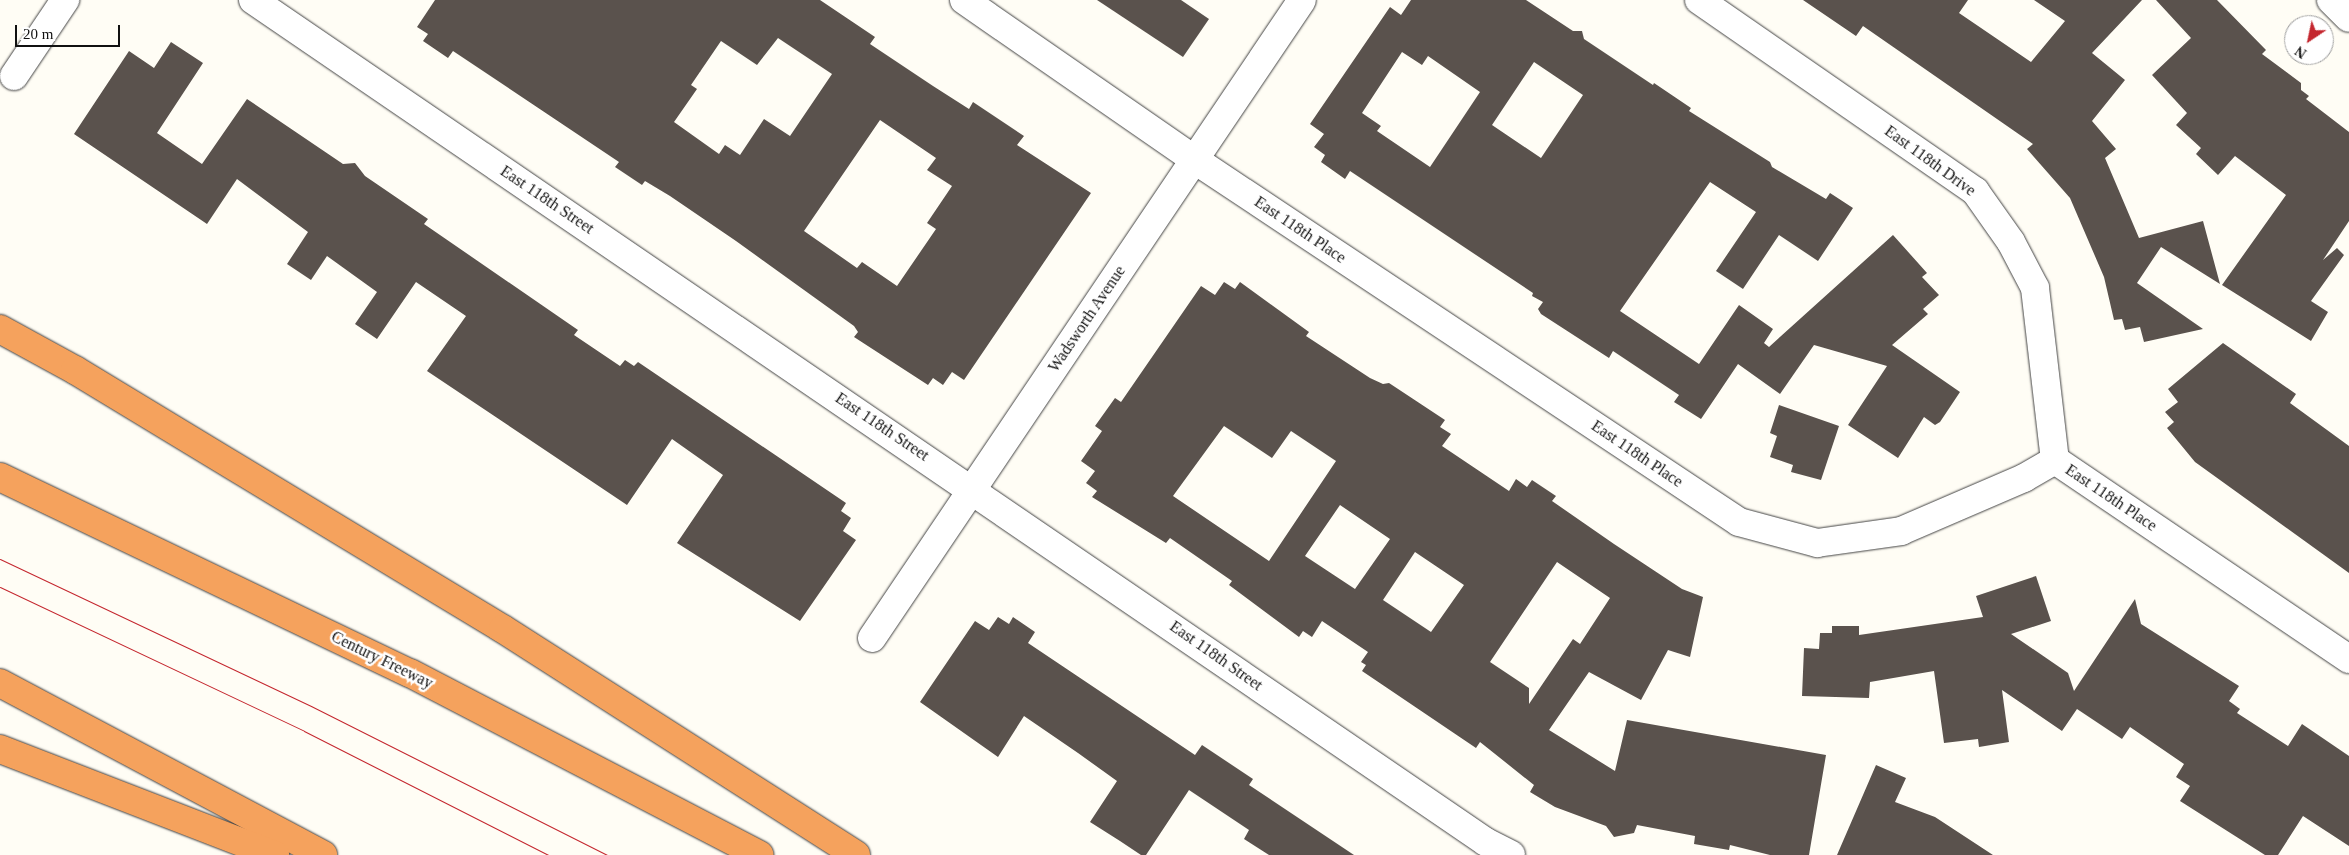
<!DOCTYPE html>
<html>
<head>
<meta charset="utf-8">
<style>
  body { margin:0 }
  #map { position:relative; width:2349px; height:855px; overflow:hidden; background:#fffdf5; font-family:"Times New Roman",serif }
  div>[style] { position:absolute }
  .building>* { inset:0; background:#5a524d }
  .roads { filter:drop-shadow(0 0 1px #444) drop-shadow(0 0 1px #444) }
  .minor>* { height:28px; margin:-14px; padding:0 14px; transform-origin:14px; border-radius:14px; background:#fff }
  .highway>* { height:28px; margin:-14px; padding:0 14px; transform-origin:14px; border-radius:14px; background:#f5a25d }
  .tram>* { height:1px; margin:-0.5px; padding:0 0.5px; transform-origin:0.5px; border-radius:0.5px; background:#c4262e }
  span { translate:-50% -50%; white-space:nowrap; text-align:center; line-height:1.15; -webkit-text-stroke:5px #fff; paint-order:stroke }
  .street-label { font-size:16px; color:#111 }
  .north { position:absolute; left:2284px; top:15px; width:50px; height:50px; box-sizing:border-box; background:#fff; border:1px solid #a0a0a0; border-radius:50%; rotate:214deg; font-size:14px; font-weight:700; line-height:20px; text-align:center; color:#111 }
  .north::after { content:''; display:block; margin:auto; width:18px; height:22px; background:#c4262e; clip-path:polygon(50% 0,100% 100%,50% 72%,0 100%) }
  .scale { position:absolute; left:15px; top:25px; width:105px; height:22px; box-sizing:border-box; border:2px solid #111; border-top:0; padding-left:6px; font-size:15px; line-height:18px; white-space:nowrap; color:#111; -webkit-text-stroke:4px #fff; paint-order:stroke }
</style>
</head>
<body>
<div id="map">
  <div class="building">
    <i style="clip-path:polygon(evenodd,435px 0,820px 0,875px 37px,870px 44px,933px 86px,969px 109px,973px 102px,1024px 136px,1017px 145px,1091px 193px,964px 380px,952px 372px,943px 385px,933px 378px,928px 385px,854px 337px,858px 332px,854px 326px,736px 241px,670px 196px,645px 181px,642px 185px,615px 167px,619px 162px,453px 51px,448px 58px,423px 41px,428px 34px,417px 27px,435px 0,778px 38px,832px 74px,790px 136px,764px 119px,740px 155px,725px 145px,719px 154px,674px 122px,697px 89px,691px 85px,721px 41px,757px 65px,778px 38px,435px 0,880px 120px,936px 158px,927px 170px,952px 186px,927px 223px,936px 229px,897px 286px,862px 262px,857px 268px,804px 231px,880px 120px)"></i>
    <i style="clip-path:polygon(1097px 0,1181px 0,1209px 19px,1183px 57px)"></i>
    <i style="clip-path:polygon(evenodd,1411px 0,1526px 0,1573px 31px,1582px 31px,1584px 39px,1653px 85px,1654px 83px,1691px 108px,1689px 111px,1770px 162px,1772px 167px,1826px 199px,1830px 193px,1853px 208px,1818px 261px,1779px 235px,1743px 289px,1716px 271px,1756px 212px,1710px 182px,1620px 311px,1699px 364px,1739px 305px,1773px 329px,1764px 343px,1769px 347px,1893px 235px,1927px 273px,1922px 277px,1939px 295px,1923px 309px,1928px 314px,1892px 345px,1960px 392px,1940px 422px,1935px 425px,1924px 417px,1898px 458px,1848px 425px,1887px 366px,1814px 345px,1780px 394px,1738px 364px,1701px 419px,1674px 402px,1679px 395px,1613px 351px,1609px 358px,1541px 314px,1538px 309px,1543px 302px,1532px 296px,1533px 293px,1350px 171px,1345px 179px,1321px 162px,1325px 155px,1314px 147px,1324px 134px,1310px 124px,1390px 7px,1401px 15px,1411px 0,1402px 52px,1422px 65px,1428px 56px,1480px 92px,1430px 167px,1377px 131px,1381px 126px,1362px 113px,1402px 52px,1411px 0,1534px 62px,1583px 95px,1541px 158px,1492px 125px,1534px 62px)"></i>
    <i style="clip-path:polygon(1803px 0,1968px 0,1959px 13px,2031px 62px,2065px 21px,2034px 0,2142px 0,2092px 53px,2125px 80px,2092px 121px,2116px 149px,2105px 158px,2139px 238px,2203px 221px,2220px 284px,2161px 247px,2137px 283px,2203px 329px,2144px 342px,2140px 327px,2125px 330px,2122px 319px,2114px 320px,2104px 277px,2070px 198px,2027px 149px,2033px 144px,1863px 26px,1856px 36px)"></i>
    <i style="clip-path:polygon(2156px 0,2217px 0,2266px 50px,2262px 54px,2301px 83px,2301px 90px,2309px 96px,2306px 99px,2349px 132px,2349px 221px,2323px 260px,2337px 248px,2344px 255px,2311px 301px,2328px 312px,2311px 341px,2222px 285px,2286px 195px,2235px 156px,2218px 175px,2196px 154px,2201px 148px,2176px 125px,2187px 113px,2152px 75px,2191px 38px)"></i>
    <i style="clip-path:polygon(171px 42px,203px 63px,157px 133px,202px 164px,247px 99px,343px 164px,355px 163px,365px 176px,428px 219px,424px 224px,578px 330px,574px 335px,620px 366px,625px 360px,634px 366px,638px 362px,846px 503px,841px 511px,851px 518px,843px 531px,856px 540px,800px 621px,677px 543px,723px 475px,672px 439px,627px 505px,427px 371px,466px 316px,416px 282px,377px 339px,355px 324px,377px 292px,327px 256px,311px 280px,287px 264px,308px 232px,237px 179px,207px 224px,74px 134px,129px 51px,154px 68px)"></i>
    <i style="clip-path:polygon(evenodd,1224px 282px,1235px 289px,1240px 282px,1309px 332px,1306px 336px,1370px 378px,1383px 384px,1389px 383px,1445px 420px,1440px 427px,1451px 434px,1442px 446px,1509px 491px,1516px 479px,1527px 487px,1532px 480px,1556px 496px,1552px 501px,1614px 544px,1682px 589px,1703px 597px,1690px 657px,1668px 650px,1641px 700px,1589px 672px,1549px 730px,1615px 771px,1627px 720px,1826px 755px,1809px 855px,1770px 855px,1730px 845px,1729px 850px,1694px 844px,1695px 836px,1637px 825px,1634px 833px,1614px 837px,1606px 826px,1555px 807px,1530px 792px,1534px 785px,1480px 742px,1476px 748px,1362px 671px,1366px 665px,1361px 662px,1368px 652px,1322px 621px,1312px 637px,1303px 631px,1299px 637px,1229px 585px,1232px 581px,1170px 538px,1166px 543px,1092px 497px,1097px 491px,1086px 483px,1095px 471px,1081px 461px,1102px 431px,1095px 426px,1115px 398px,1121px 402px,1201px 286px,1215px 295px,1224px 282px,1224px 426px,1272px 458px,1291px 431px,1336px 461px,1269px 561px,1173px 496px,1224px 426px,1224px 282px,1340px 505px,1390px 539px,1355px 589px,1305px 556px,1340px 505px,1224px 282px,1415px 552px,1464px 585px,1431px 632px,1383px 600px,1415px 552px,1224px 282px,1557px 562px,1610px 598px,1580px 644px,1573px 639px,1529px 704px,1529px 688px,1490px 662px,1557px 562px)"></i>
    <i style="clip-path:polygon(2223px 343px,2296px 394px,2290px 403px,2349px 446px,2349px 573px,2195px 462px,2167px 428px,2174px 422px,2165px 412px,2178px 402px,2168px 389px)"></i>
    <i style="clip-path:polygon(1779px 405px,1839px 426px,1821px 480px,1791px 472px,1793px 465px,1770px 457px,1777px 436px,1770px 433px)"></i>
    <i style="clip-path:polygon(2036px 576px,2051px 621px,2011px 634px,2068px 673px,2074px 691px,2135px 599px,2141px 624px,2239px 686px,2229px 701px,2240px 709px,2237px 713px,2288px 746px,2302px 724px,2349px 756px,2349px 846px,2303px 816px,2278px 855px,2265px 855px,2180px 801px,2190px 786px,2176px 777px,2184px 764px,2130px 727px,2122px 739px,2077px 709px,2062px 731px,2002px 690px,2009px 742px,1979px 747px,1978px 739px,1944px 743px,1934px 671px,1870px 682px,1869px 698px,1802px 696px,1804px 648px,1819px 649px,1820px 633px,1832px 633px,1832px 626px,1859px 626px,1859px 635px,1983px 617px,1976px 596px)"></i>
    <i style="clip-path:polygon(998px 617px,1009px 624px,1013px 617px,1035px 632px,1028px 643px,1195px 755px,1202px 745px,1253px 779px,1249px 785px,1354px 855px,1269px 855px,1244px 839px,1249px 830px,1189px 790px,1146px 855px,1141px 855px,1120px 841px,1090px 822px,1117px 781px,1078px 753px,1024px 716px,998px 757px,920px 702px,975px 621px,989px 630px)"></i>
    <i style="clip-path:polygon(1876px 765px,1906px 778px,1895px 802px,1935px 817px,1993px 855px,1837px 855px)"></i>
  </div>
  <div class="roads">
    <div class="minor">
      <i style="left:253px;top:0;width:1493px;rotate:34.33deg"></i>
      <i style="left:1486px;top:842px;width:28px;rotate:27deg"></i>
      <i style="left:964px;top:0;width:281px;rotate:34.7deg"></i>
      <i style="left:1195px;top:160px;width:653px;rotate:33.64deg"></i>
      <i style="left:1739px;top:522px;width:81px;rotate:15.1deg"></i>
      <i style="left:1817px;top:543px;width:85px;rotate:-8.1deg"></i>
      <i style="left:1901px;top:531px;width:134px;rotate:-23.3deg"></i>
      <i style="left:2024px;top:478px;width:36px;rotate:-30deg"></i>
      <i style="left:1699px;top:0;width:336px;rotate:34.7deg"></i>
      <i style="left:1975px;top:191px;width:62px;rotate:54.8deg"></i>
      <i style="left:2011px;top:242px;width:52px;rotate:62.4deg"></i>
      <i style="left:2035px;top:288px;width:173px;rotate:83.4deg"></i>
      <i style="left:2331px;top:0;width:25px;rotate:45deg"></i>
      <i style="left:14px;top:76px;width:92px;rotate:-56.1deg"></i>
      <i style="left:2055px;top:460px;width:355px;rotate:34.1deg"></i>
      <i style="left:872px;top:638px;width:769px;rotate:-56.02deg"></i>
    </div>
    <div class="highway">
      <i style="left:0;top:329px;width:85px;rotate:28.7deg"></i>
      <i style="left:75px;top:370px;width:500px;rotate:31.18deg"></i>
      <i style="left:503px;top:629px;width:419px;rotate:32.6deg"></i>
      <i style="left:0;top:477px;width:454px;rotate:25.6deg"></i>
      <i style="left:410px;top:673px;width:394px;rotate:27.5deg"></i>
      <i style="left:0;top:683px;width:366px;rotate:28deg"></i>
      <i style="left:0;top:749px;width:295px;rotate:21.1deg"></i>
    </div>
  </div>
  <div class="tram">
    <i style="left:0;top:559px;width:344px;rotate:25.3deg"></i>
    <i style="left:311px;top:706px;width:331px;rotate:26.7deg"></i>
    <i style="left:0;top:587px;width:336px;rotate:25.3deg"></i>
    <i style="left:304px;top:731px;width:274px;rotate:26.9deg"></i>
  </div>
  <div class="street-label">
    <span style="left:1930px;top:161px;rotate:36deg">East 118th Drive</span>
    <span style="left:547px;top:200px;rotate:34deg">East 118th Street</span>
    <span style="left:1300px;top:230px;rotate:34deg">East 118th Place</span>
    <span style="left:1087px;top:319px;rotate:-56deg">Wadsworth Avenue</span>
    <span style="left:882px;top:427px;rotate:34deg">East 118th Street</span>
    <span style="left:1637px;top:454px;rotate:34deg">East 118th Place</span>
    <span style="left:2111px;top:498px;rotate:34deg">East 118th Place</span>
    <span style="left:1216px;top:656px;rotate:35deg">East 118th Street</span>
    <span style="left:382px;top:660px;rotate:26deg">Century Freeway</span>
  </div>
  <div class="north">N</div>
  <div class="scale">20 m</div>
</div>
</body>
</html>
